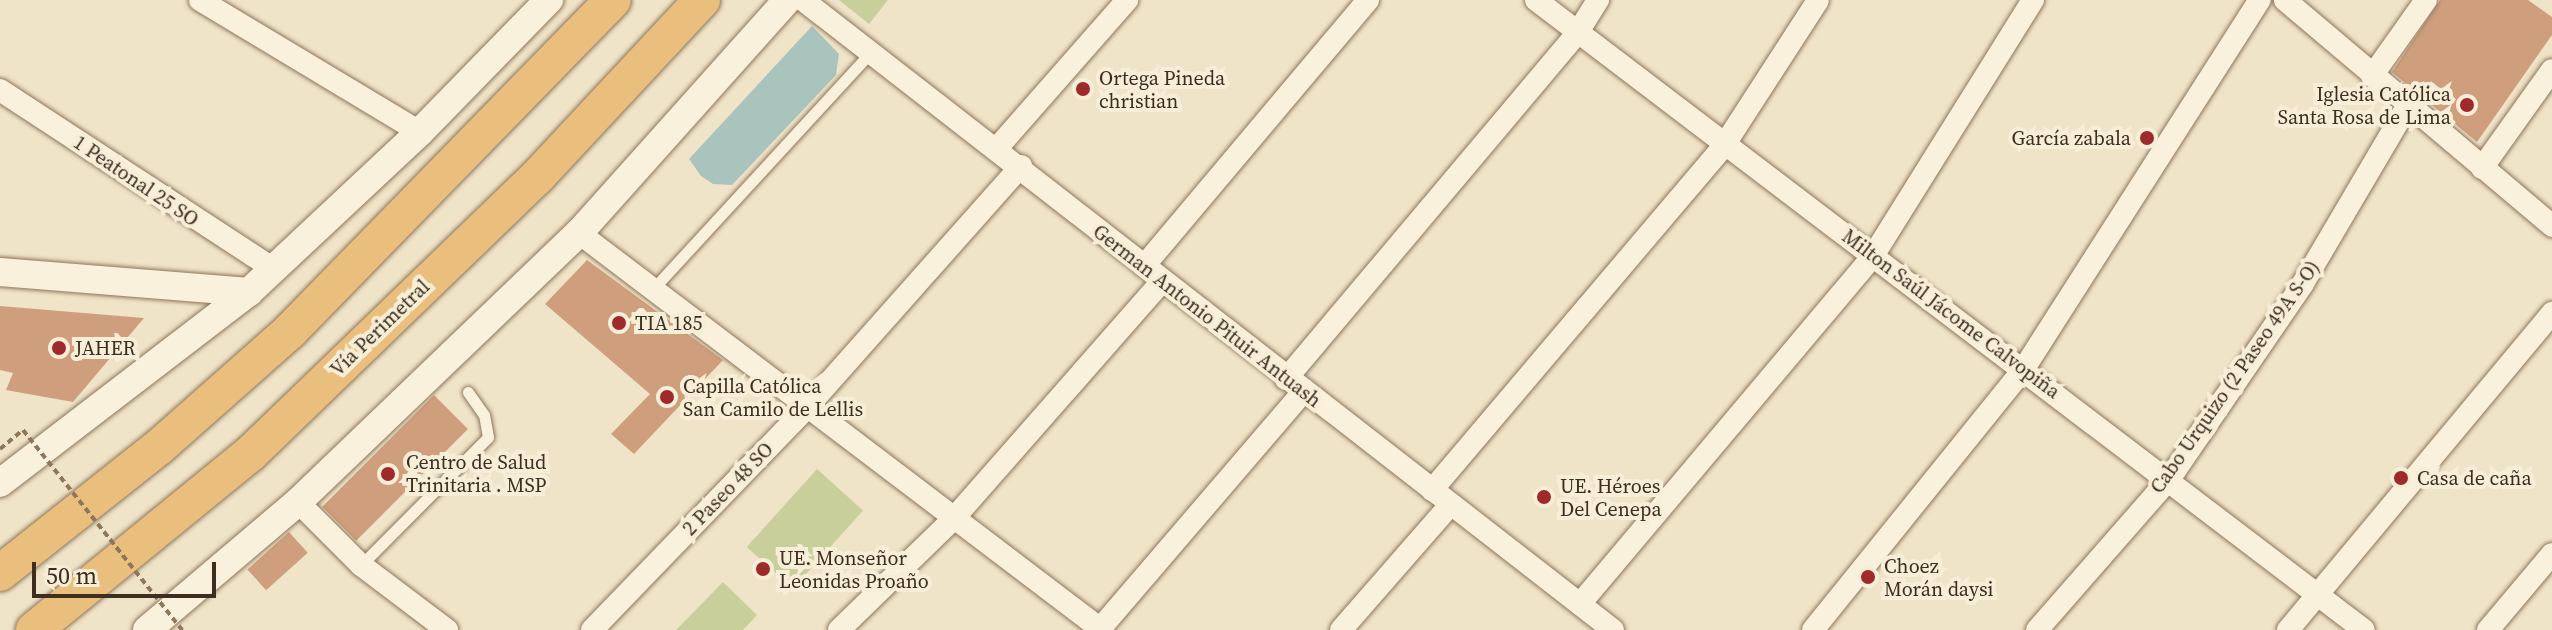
<!DOCTYPE html>
<html>
<head>
<meta charset="utf-8">
<style>
  body { margin:0 }
  #map { position:relative; width:2552px; height:630px; overflow:hidden; background:#f0e4c8; font-family:"Source Serif 4",serif }
  div>[style] { position:absolute }
  .green>* { inset:0; background:#c9cf9b; transform-origin:0 0 }
  .water>* { inset:0; background:#a9c4bc }
  .building>* { inset:0; background:#cf9f7d; transform-origin:0 0 }
  .roads { filter:drop-shadow(0 0 2px #8d765c) drop-shadow(0 0 2px #8d765c) }
  .service>* { height:11px; margin:-5.5px; padding:0 5.5px; transform-origin:5.5px; border-radius:5.5px; background:#faf1dc }
  .minor>* { height:22px; margin:-11px; padding:0 11px; transform-origin:11px; border-radius:11px; background:#faf1dc }
  .tertiary>* { height:28px; margin:-14px; padding:0 14px; transform-origin:14px; border-radius:14px; background:#faf1dc }
  .trunk>* { height:36px; margin:-18px; padding:0 18px; transform-origin:18px; border-radius:18px; background:#eabe7c }
  .path-bridge>* { height:4px; margin-top:-2px; transform-origin:0; background:repeating-linear-gradient(90deg,#8d765c 0 6px,transparent 0 10px) }
  .dots>* { width:22px; height:22px; translate:-50% -50%; box-sizing:border-box; border:4px solid #f7eed8; border-radius:50% }
  span { translate:-50% -50%; white-space:nowrap; text-align:center; line-height:1.15; -webkit-text-stroke:8px #f7eed8; paint-order:stroke }
  .poi-label { font-size:20px; color:#3d2e20 }
  .left { translate:0 -50%; text-align:left }
  .right { translate:-100% -50%; text-align:right }
  .street-label { font-size:20px; color:#3d2e20 }
  .scale { position:absolute; left:32px; top:562px; width:184px; height:36px; box-sizing:border-box; border:4px solid #3d2e20; border-top:0; padding-left:10px; font-size:24px; line-height:28px; white-space:nowrap; color:#3d2e20; -webkit-text-stroke:6px #f7eed8; paint-order:stroke }
</style>
</head>
<body>
<div id="map">
  <div class="green">
    <i style="clip-path:polygon(839px 0,888px 0,869px 24px)"></i>
    <i style="left:817px;top:469px;width:62px;height:105px;rotate:42deg"></i>
    <i style="clip-path:polygon(723px 582px,757px 615px,743px 630px,676px 630px)"></i>
  </div>
  <div class="water">
    <i style="clip-path:polygon(812px 26px,839px 54px,836px 75px,732px 185px,713px 184px,701px 176px,689px 159px)"></i>
  </div>
  <div class="building">
    <i style="clip-path:polygon(2440px 0,2528px 0,2552px 17px,2552px 35px,2477px 142px,2392px 72px)"></i>
    <i style="clip-path:polygon(587px 260px,723px 360px,634px 454px,611px 434px,650px 394px,545px 304px)"></i>
    <i style="clip-path:polygon(0 306px,144px 318px,73px 402px,6px 390px,13px 373px,0 370px)"></i>
    <i style="left:434px;top:395px;width:48px;height:158px;rotate:45deg"></i>
    <i style="left:289px;top:532px;width:28px;height:56px;rotate:48deg"></i>
  </div>
  <div class="roads">
    <div class="service">
      <i style="left:653px;top:289px;width:323px;rotate:-47.4deg"></i>
      <i style="left:361px;top:565px;width:180px;rotate:-45.2deg"></i>
      <i style="left:488px;top:437px;width:22px;rotate:-100deg"></i>
      <i style="left:484px;top:415px;width:28px;rotate:-125deg"></i>
    </div>
    <div class="minor">
      <i style="left:200px;top:0;width:257px;rotate:31deg"></i>
      <i style="left:803px;top:0;width:1026px;rotate:37.87deg"></i>
      <i style="left:1536px;top:0;width:1040px;rotate:37.27deg"></i>
      <i style="left:2285px;top:0;width:350px;rotate:40.2deg"></i>
      <i style="left:2372px;top:76px;width:93px;rotate:-54.6deg"></i>
      <i style="left:0;top:90px;width:327px;rotate:33.2deg"></i>
      <i style="left:998px;top:147px;width:196px;rotate:-48.7deg"></i>
      <i style="left:2482px;top:168px;width:120px;rotate:-54.5deg"></i>
      <i style="left:579px;top:233px;width:657px;rotate:37.2deg"></i>
      <i style="left:1144px;top:266px;width:348px;rotate:-49.9deg"></i>
      <i style="left:1286px;top:379px;width:454px;rotate:-49.9deg"></i>
      <i style="left:1578px;top:32px;width:38px;rotate:-58deg"></i>
      <i style="left:1432px;top:490px;width:453px;rotate:-49.7deg"></i>
      <i style="left:1725px;top:144px;width:171px;rotate:-57.1deg"></i>
      <i style="left:298px;top:502px;width:89px;rotate:45deg"></i>
      <i style="left:361px;top:565px;width:108px;rotate:37.1deg"></i>
      <i style="left:1580px;top:604px;width:455px;rotate:-49.9deg"></i>
      <i style="left:1873px;top:256px;width:302px;rotate:-58deg"></i>
      <i style="left:592px;top:630px;width:311px;rotate:-46deg"></i>
      <i style="left:808px;top:406px;width:321px;rotate:-48.4deg"></i>
      <i style="left:839px;top:630px;width:162px;rotate:-44.2deg"></i>
      <i style="left:955px;top:517px;width:314px;rotate:-48.7deg"></i>
      <i style="left:1099px;top:630px;width:313px;rotate:-49.4deg"></i>
      <i style="left:1341px;top:630px;width:167px;rotate:-48.9deg"></i>
      <i style="left:1813px;top:630px;width:334px;rotate:-51.1deg"></i>
      <i style="left:2023px;top:370px;width:439px;rotate:-57.4deg"></i>
      <i style="left:2037px;top:630px;width:202px;rotate:-48.8deg"></i>
      <i style="left:2170px;top:478px;width:234px;rotate:-55.6deg"></i>
      <i style="left:2302px;top:285px;width:209px;rotate:-59.5deg"></i>
      <i style="left:2288px;top:630px;width:413px;rotate:-50.2deg"></i>
      <i style="left:2488px;top:630px;width:99px;rotate:-49.9deg"></i>
    </div>
    <div class="tertiary">
      <i style="left:0;top:272px;width:250px;rotate:4.6deg"></i>
      <i style="left:0;top:483px;width:314px;rotate:-37.5deg"></i>
      <i style="left:249px;top:292px;width:234px;rotate:-43.1deg"></i>
      <i style="left:420px;top:132px;width:185px;rotate:-45.7deg"></i>
      <i style="left:147px;top:630px;width:198px;rotate:-40.3deg"></i>
      <i style="left:298px;top:502px;width:389px;rotate:-43.8deg"></i>
      <i style="left:579px;top:233px;width:312px;rotate:-48.2deg"></i>
    </div>
    <div class="trunk">
      <i style="left:0;top:573px;width:203px;rotate:-38.4deg"></i>
      <i style="left:159px;top:447px;width:175px;rotate:-41.5deg"></i>
      <i style="left:290px;top:331px;width:462px;rotate:-45.7deg"></i>
      <i style="left:34px;top:630px;width:279px;rotate:-39.2deg"></i>
      <i style="left:250px;top:454px;width:399px;rotate:-44deg"></i>
      <i style="left:537px;top:177px;width:242px;rotate:-47deg"></i>
    </div>
  </div>
  <div class="path-bridge">
    <i style="left:0;top:449px;width:30px;rotate:-40deg"></i>
    <i style="left:23px;top:430px;width:256px;rotate:51.5deg"></i>
  </div>
  <div class="dots">
    <i style="left:1083px;top:89px;background:#9e2a2b"></i>
    <i style="left:2467px;top:105px;background:#9e2a2b"></i>
    <i style="left:2147px;top:138px;background:#9e2a2b"></i>
    <i style="left:619px;top:323px;background:#9e2a2b"></i>
    <i style="left:59px;top:348px;background:#9e2a2b"></i>
    <i style="left:667px;top:397px;background:#9e2a2b"></i>
    <i style="left:388px;top:474px;background:#9e2a2b"></i>
    <i style="left:2401px;top:478px;background:#9e2a2b"></i>
    <i style="left:1544px;top:497px;background:#9e2a2b"></i>
    <i style="left:763px;top:569px;background:#9e2a2b"></i>
    <i style="left:1868px;top:577px;background:#9e2a2b"></i>
  </div>
  <div class="poi-label">
    <span class="left" style="left:1099px;top:90px">Ortega Pineda<br>christian</span>
    <span class="right" style="left:2451px;top:106px">Iglesia Católica<br>Santa Rosa de Lima</span>
    <span class="right" style="left:2131px;top:138px">García zabala</span>
    <span class="left" style="left:635px;top:323px">TIA 185</span>
    <span class="left" style="left:75px;top:348px">JAHER</span>
    <span class="left" style="left:683px;top:398px">Capilla Católica<br>San Camilo de Lellis</span>
    <span class="left" style="left:406px;top:474px">Centro de Salud<br>Trinitaria . MSP</span>
    <span class="left" style="left:2417px;top:478px">Casa de caña</span>
    <span class="left" style="left:1560px;top:498px">UE. Héroes<br>Del Cenepa</span>
    <span class="left" style="left:779px;top:570px">UE. Monseñor<br>Leonidas Proaño</span>
    <span class="left" style="left:1884px;top:578px">Choez<br>Morán daysi</span>
  </div>
  <div class="street-label">
    <span style="left:136px;top:181px;rotate:34deg">1 Peatonal 25 SO</span>
    <span style="left:1951px;top:314px;rotate:37deg">Milton Saúl Jácome Calvopiña</span>
    <span style="left:1207px;top:316px;rotate:38deg">German Antonio Pituir Antuash</span>
    <span style="left:380px;top:328px;rotate:-44deg">Vía Perimetral</span>
    <span style="left:2235px;top:377px;rotate:-55deg">Cabo Urquizo (2 Paseo 49A S-O)</span>
    <span style="left:728px;top:489px;rotate:-46deg">2 Paseo 48 SO</span>
  </div>
  <div class="scale">50 m</div>
</div>
</body>
</html>
